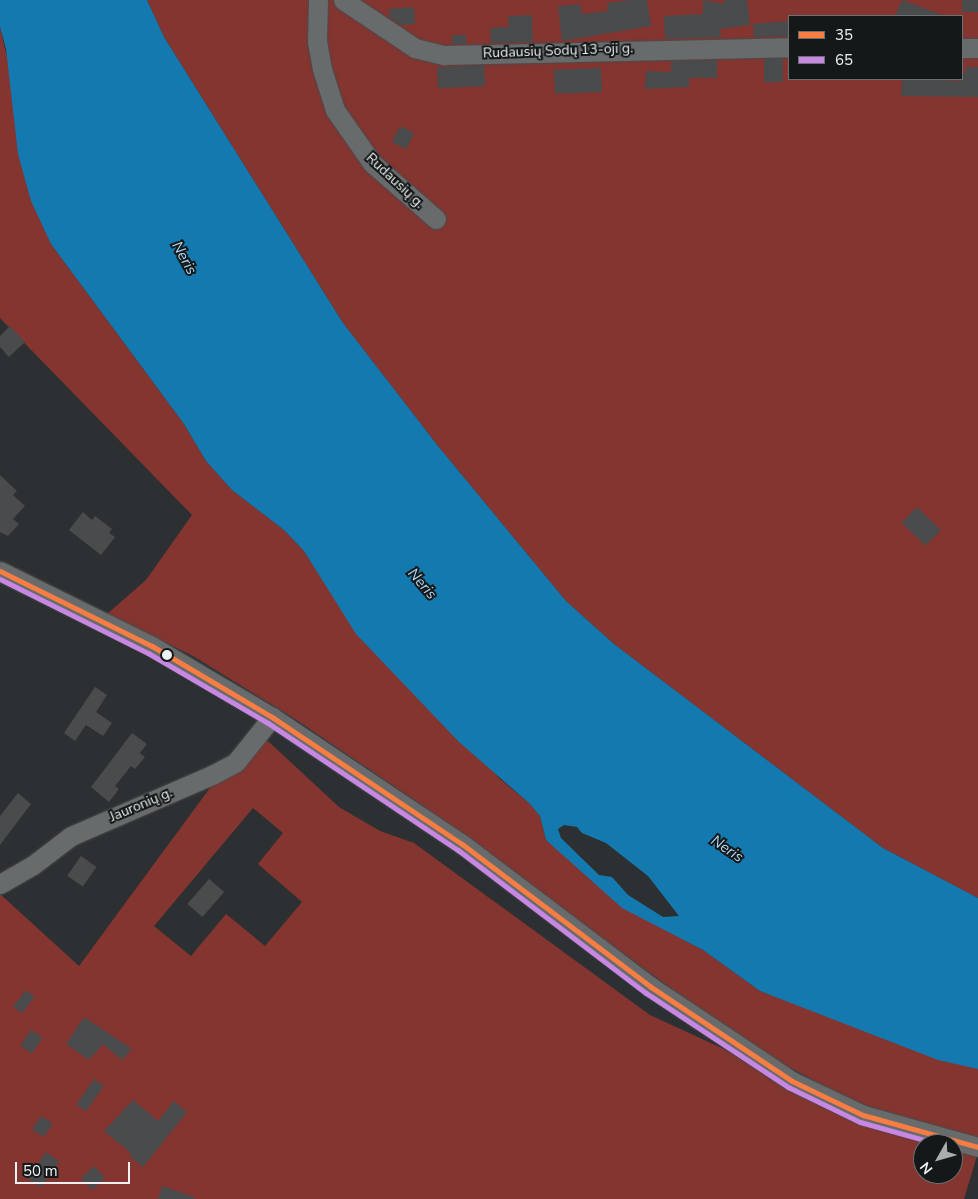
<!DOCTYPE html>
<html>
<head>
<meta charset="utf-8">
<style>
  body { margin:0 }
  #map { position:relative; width:978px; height:1199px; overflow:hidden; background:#2d3032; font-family:"Nunito Sans",sans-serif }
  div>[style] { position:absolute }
  .green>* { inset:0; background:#84352f }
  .water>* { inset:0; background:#1479ae }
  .building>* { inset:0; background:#494b4d; transform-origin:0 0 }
  .roads { filter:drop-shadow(0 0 1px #494b4e) drop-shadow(0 0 1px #494b4e) }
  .street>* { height:19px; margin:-9.5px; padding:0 9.5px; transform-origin:9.5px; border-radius:9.5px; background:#686b6c }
  .bus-1>* { height:5px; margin:-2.5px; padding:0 2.5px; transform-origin:2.5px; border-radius:2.5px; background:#f77d43 }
  .bus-2>* { height:5px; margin:-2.5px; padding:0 2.5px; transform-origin:2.5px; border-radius:2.5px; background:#c787e3 }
  .dots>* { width:14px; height:14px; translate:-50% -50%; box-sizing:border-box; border:2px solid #151819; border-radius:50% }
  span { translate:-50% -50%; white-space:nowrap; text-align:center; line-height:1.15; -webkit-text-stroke:4px #151819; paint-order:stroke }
  .street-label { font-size:14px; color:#eef1f4 }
  .water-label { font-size:15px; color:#b1dcfb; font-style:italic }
  .legend { position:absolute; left:788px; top:15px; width:175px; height:65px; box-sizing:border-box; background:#151819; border:1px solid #6c6f71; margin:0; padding:6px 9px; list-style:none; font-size:15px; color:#eef1f4 }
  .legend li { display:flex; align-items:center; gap:10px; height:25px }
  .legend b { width:25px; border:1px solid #6c6f71 }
  .north { position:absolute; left:913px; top:1134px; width:50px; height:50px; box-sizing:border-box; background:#151819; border:1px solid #6c6f71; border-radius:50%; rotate:232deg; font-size:14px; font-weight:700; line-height:20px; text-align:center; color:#eef1f4 }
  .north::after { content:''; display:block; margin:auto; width:18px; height:22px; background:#aaadb0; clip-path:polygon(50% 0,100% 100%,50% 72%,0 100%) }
  .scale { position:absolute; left:15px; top:1162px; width:115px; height:22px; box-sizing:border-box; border:2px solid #eef1f4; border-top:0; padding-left:6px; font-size:15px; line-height:18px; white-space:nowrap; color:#eef1f4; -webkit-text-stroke:4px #151819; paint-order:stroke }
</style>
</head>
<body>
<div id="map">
  <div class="green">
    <i style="clip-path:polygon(evenodd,147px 0,978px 0,978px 898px,883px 848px,614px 644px,566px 601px,438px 446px,343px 323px,164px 37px,147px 0,789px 16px,962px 16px,962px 79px,789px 79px,789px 16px)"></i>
    <i style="clip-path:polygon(0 27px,51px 244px,184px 424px,206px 461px,232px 490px,284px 530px,304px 551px,317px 571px,499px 778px,529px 803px,540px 816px,546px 840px,669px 932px,703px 950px,760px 991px,978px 1069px,978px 1138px,860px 1105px,766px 1055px,677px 993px,430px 811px,298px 721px,193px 656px,107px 614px,146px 580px,192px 515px,0 318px)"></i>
    <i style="clip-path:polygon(evenodd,254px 728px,339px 807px,380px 831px,414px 843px,650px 1015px,726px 1050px,782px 1086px,848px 1119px,928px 1144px,923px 1144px,923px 1174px,953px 1174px,953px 1151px,977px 1156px,964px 1199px,0 1199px,0 894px,79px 966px,254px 728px,253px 808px,283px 833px,258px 864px,302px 902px,265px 946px,226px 914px,191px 956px,154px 926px,253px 808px)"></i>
  </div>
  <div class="water">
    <i style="clip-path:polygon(evenodd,0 0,147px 0,164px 37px,343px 323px,438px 446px,566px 601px,614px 644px,883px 848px,978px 898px,978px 1069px,938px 1060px,760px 991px,703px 950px,622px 908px,546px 840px,540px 816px,529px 803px,459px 742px,356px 634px,304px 551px,284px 530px,232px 490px,206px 461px,184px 424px,51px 244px,31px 201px,18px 154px,6px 49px,0 27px,0 0,564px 825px,577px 827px,582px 833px,606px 843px,648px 876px,679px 916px,663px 917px,628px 895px,612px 877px,599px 875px,561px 838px,558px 829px,564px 825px)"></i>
  </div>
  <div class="building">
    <i style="clip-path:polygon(631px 0,647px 0,651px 26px,562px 41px,558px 6px,580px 4px,582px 14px,608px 11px,607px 3px)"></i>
    <i style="clip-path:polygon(703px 0,724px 4px,724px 0,747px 0,750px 25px,720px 29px,721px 37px,665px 39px,664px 16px,703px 14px)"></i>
    <i style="clip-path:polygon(902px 0,942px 15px,942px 16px,895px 16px)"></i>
    <i style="left:962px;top:0;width:16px;height:12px"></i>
    <i style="clip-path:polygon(414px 7px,415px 24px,401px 25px,390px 18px,389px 9px)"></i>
    <i style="clip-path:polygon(532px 15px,533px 42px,491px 43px,490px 28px,509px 27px,508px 16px)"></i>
    <i style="clip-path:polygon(789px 21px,789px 36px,754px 37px,753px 24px)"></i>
    <i style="left:452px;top:35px;width:14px;height:9px"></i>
    <i style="left:783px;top:58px;width:24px;height:19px;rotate:90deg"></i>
    <i style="clip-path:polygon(717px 60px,717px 78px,689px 78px,689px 87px,645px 89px,646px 71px,671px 72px,671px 61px)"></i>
    <i style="left:484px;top:65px;width:21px;height:47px;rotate:87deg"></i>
    <i style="clip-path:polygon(966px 67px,978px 67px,978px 97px,901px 96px,902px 79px,962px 81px,962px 72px,966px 72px)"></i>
    <i style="left:601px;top:68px;width:24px;height:47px;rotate:88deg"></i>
    <i style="left:400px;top:126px;width:16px;height:18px;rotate:27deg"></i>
    <i style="clip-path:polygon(10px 326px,25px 342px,9px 357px,0 347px,0 336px)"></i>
    <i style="clip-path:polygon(0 475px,17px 491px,13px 495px,25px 506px,13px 519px,19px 524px,8px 536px,0 532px)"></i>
    <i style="left:917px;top:507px;width:33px;height:22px;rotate:44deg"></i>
    <i style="clip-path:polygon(83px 512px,92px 520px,95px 516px,112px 529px,109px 533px,115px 537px,101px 555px,69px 530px)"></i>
    <i style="clip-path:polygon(95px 687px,107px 695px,96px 712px,112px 723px,103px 736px,86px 725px,75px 741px,64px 733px)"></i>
    <i style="clip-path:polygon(132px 733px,147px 744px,140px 753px,145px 757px,135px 769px,131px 766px,115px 786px,119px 789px,109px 802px,91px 787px)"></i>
    <i style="clip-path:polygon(18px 793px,31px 804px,0 845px,0 816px)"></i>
    <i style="left:81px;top:856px;width:19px;height:24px;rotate:35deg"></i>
    <i style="left:209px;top:879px;width:20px;height:33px;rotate:41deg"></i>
    <i style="left:26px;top:990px;width:11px;height:21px;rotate:38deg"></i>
    <i style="clip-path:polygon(84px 1017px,132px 1049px,122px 1060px,103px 1044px,89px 1060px,66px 1044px)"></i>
    <i style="left:31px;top:1030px;width:14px;height:19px;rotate:34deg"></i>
    <i style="left:94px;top:1079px;width:12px;height:31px;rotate:35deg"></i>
    <i style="clip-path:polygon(133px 1100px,158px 1121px,174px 1101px,187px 1112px,143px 1167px,129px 1155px,131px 1153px,104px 1131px)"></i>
    <i style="left:41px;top:1116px;width:14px;height:16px;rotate:34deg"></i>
    <i style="left:46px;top:1152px;width:16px;height:32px;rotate:35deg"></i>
    <i style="left:94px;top:1166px;width:16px;height:18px;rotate:47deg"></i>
    <i style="clip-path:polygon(162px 1186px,194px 1197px,194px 1199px,158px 1199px)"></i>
  </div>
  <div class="roads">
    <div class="street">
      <i style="left:318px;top:0;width:41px;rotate:91.4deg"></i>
      <i style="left:317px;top:41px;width:28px;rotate:80deg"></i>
      <i style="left:322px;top:69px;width:43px;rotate:72.4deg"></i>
      <i style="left:335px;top:110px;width:65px;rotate:55.1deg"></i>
      <i style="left:372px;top:163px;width:85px;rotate:41.2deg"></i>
      <i style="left:343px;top:0;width:87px;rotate:33.7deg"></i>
      <i style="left:415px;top:48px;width:30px;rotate:14deg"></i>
      <i style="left:444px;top:55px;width:345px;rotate:-1.3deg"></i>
      <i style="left:962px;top:48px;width:16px"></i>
      <i style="left:0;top:571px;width:169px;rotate:26.3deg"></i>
      <i style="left:152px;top:646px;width:139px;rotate:30.6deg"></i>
      <i style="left:272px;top:717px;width:229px;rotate:33.8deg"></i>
      <i style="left:462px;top:844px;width:237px;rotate:37.1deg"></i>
      <i style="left:651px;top:987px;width:169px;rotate:33.7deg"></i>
      <i style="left:792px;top:1081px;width:79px;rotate:25.6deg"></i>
      <i style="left:863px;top:1115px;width:119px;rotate:15.5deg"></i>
      <i style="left:0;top:884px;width:38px;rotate:-30deg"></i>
      <i style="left:33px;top:865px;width:48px;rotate:-37.3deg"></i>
      <i style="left:71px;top:836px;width:154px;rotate:-23.4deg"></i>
      <i style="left:212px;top:775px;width:27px;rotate:-28deg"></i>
      <i style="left:236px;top:762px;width:58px;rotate:-51.3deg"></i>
    </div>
  </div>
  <div class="bus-1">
    <i style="left:0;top:571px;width:169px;rotate:26.3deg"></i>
    <i style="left:152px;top:646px;width:139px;rotate:30.6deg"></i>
    <i style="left:272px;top:717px;width:229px;rotate:33.8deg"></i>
    <i style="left:462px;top:844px;width:237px;rotate:37.1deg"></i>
    <i style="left:651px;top:987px;width:169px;rotate:33.7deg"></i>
    <i style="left:792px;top:1081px;width:79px;rotate:25.6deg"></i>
    <i style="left:863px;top:1115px;width:119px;rotate:15.5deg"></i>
  </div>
  <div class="bus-2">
    <i style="left:0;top:579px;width:165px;rotate:26.6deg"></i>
    <i style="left:148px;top:653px;width:139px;rotate:30.3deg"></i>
    <i style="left:268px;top:723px;width:229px;rotate:33.8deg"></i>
    <i style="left:458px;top:850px;width:236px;rotate:37.3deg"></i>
    <i style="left:646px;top:993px;width:170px;rotate:33.5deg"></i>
    <i style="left:788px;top:1087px;width:80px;rotate:25.9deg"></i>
    <i style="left:860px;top:1122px;width:82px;rotate:15.6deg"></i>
  </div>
  <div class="dots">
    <i style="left:167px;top:655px;background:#eef1f4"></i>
  </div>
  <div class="street-label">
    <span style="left:558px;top:51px;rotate:-2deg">Rudausių Sodų 13-oji g.</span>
    <span style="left:395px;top:181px;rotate:43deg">Rudausių g.</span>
    <span style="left:141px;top:805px;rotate:-23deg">Jauronių g.</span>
  </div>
  <div class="water-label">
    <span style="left:184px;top:258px;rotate:61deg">Neris</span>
    <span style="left:422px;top:584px;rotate:49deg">Neris</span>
    <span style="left:727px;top:849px;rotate:34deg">Neris</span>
  </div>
  <ul class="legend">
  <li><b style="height:6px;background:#f77d43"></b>35</li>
  <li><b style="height:6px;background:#c787e3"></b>65</li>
  </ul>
  <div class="north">N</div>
  <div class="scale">50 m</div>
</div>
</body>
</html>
